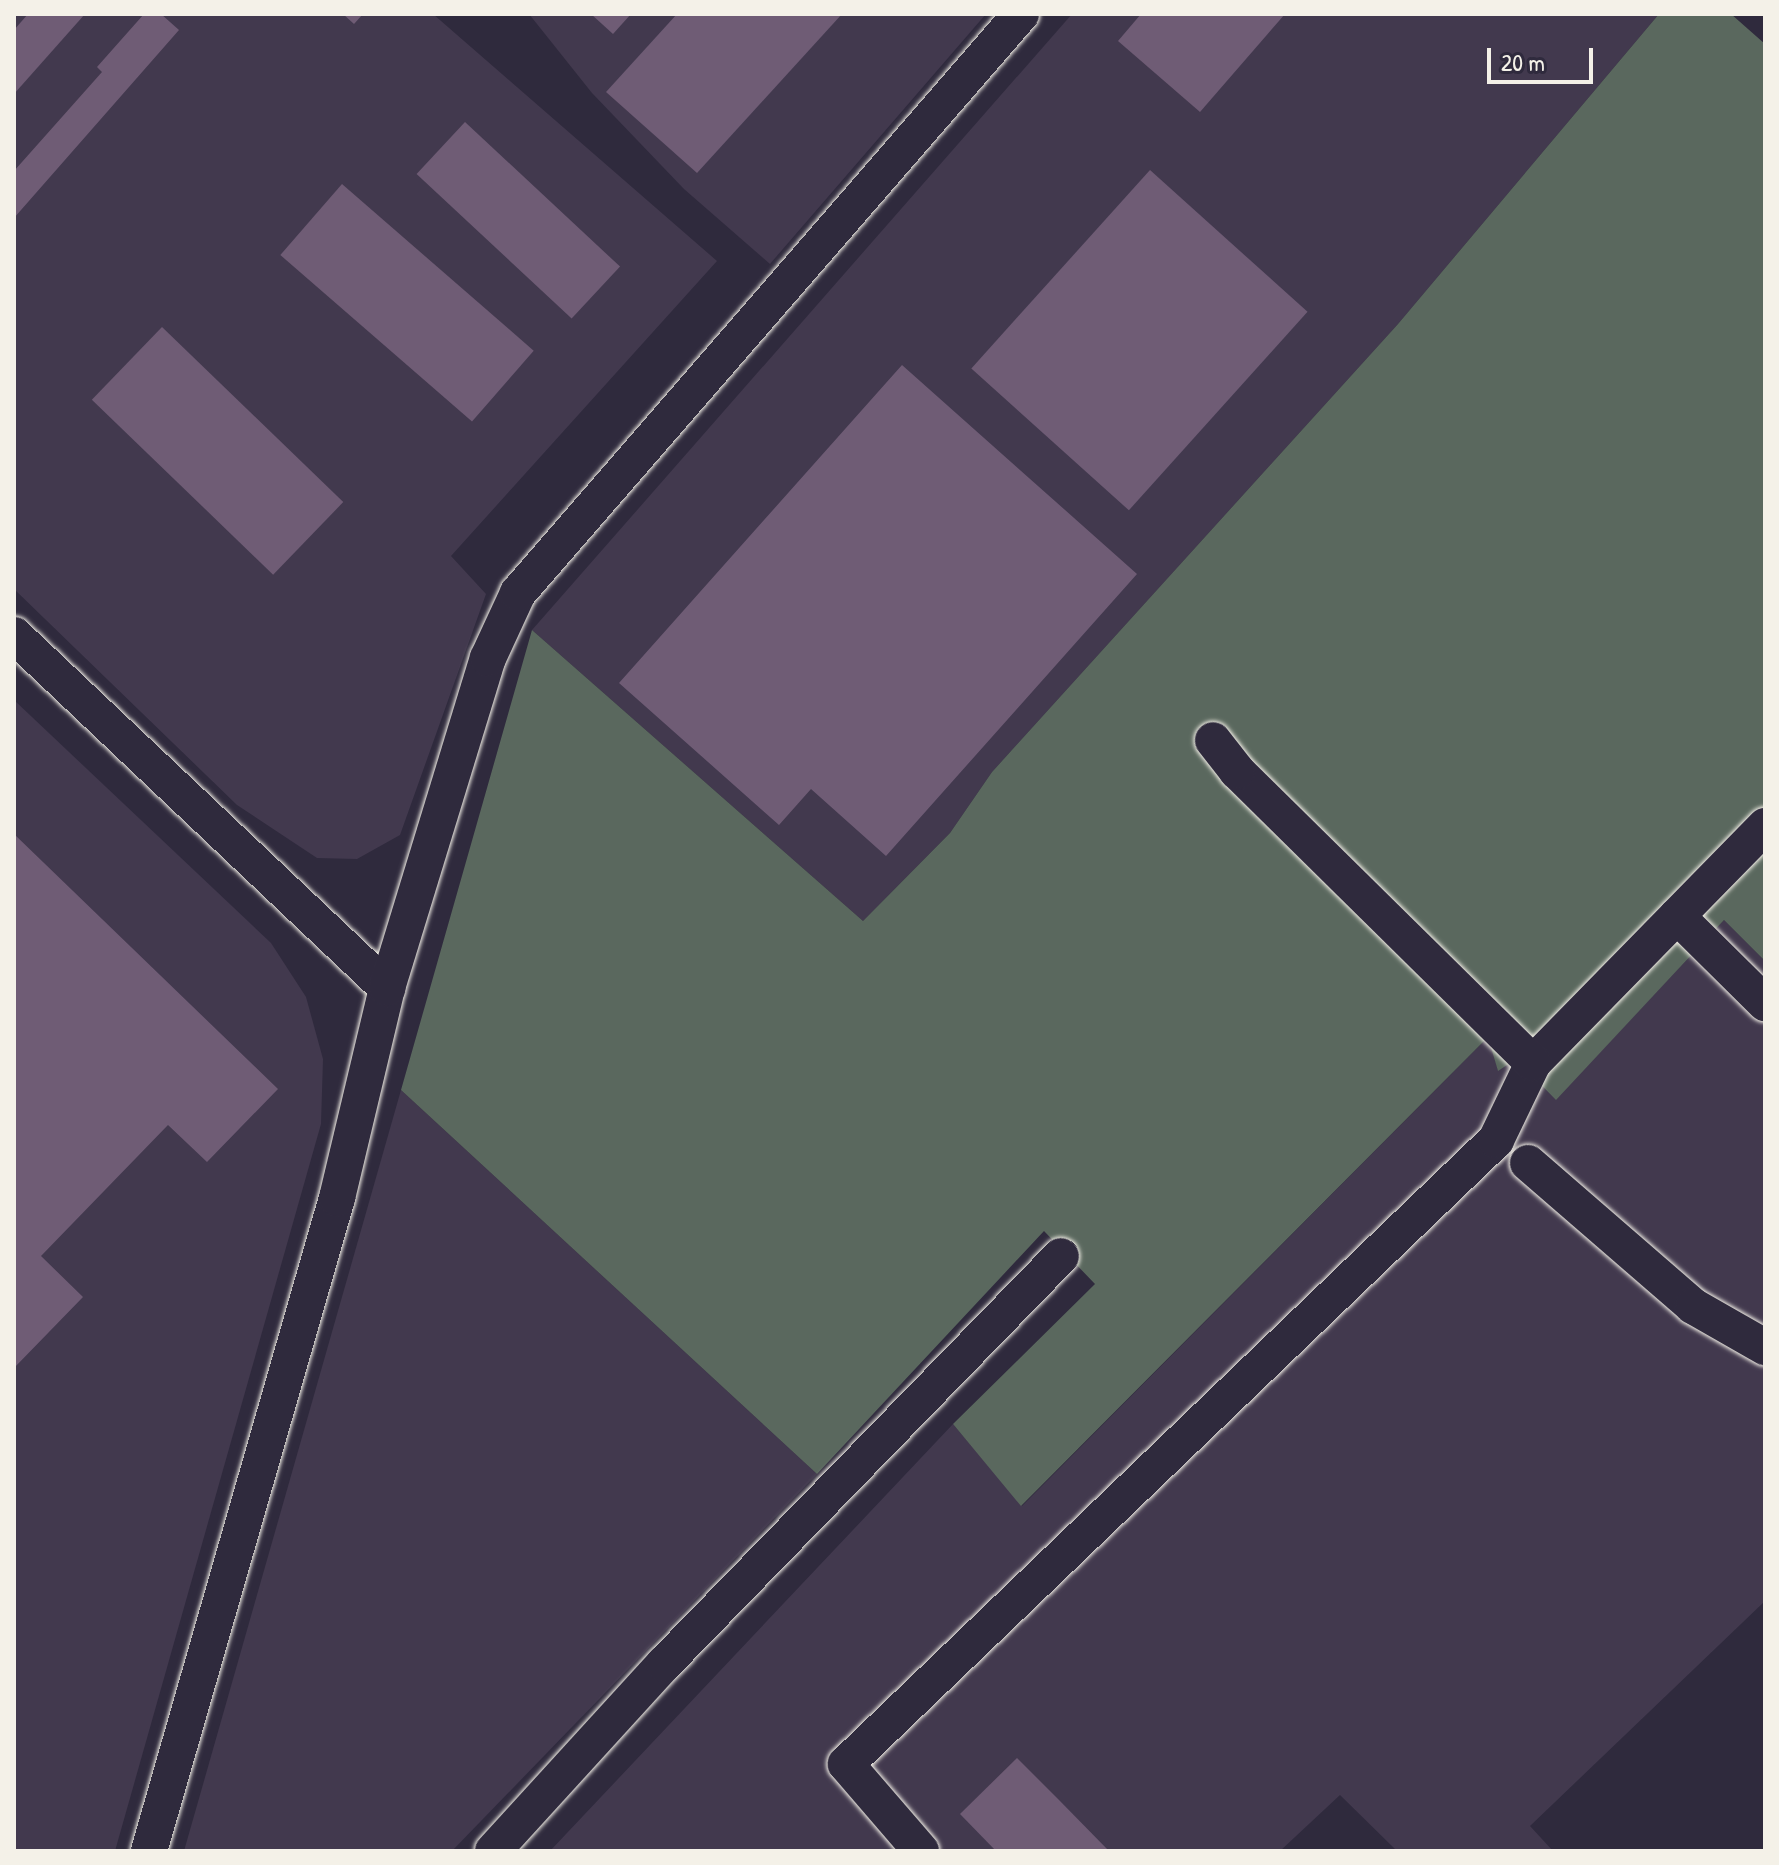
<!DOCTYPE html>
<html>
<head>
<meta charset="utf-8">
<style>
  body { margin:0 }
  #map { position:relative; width:1779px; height:1865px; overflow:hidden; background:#2f2a3d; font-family:"Patrick Hand",sans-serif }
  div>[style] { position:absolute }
  .built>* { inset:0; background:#42394e }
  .green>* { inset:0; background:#5a685e }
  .building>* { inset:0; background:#6f5c75; transform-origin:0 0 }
  .roads { filter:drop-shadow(0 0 2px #f4f1e8) drop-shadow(0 0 2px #f4f1e8) }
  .minor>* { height:36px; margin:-18px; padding:0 18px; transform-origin:18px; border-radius:18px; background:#2f2a3d }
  span { translate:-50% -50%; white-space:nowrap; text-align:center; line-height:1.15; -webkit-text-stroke:6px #2f2a3d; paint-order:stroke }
  .frame { position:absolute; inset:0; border:16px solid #f4f1e8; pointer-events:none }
  .scale { position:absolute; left:1487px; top:48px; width:106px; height:36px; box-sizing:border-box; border:4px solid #f4f1e8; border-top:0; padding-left:10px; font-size:24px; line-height:28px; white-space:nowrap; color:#f4f1e8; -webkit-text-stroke:6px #2f2a3d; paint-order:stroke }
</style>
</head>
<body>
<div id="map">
  <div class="built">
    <i style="clip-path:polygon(14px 14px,433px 14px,717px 261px,451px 556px,486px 594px,400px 835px,357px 859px,317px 858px,237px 805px,14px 589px)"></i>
    <i style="clip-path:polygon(529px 14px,986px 14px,770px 264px,684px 189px,592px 93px)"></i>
    <i style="clip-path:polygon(1072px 14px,1659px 14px,1398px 324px,992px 772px,950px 833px,863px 921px,532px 630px)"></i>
    <i style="clip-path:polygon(14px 700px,271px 943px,306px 997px,323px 1059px,321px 1124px,115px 1851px,14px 1851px)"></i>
    <i style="clip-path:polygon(1724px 920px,1765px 961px,1765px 1601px,1530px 1826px,1553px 1851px,1397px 1851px,1340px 1795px,1280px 1851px,550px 1851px,953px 1424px,1022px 1506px,1489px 1036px,1498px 1070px,1516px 1059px,1556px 1099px)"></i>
    <i style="clip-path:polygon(401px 1090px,817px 1474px,452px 1851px,184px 1851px)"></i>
  </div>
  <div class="green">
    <i style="clip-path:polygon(1659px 14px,1731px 14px,1765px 44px,1765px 961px,1724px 920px,1556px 1100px,1516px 1059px,1498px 1071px,1488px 1037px,1021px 1506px,953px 1424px,1095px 1284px,1044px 1231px,817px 1474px,401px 1090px,532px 630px,863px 921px,950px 833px,992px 772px,1398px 324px)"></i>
  </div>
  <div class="building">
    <i style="clip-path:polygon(28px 14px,85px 14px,14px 94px,14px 30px)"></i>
    <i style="clip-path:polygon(144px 14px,161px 14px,179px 30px,14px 218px,14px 171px,102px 72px,97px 67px)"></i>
    <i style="clip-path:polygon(343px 14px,363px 14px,354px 24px)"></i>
    <i style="clip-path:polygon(591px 14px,631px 14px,613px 34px)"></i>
    <i style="clip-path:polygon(677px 14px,842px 14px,697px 173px,606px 92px)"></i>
    <i style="clip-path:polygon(1141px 14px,1285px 14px,1200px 112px,1118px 41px)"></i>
    <i style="left:465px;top:122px;width:212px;height:71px;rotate:43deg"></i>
    <i style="left:1150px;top:170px;width:212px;height:267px;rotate:42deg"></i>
    <i style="left:342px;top:184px;width:254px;height:94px;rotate:41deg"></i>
    <i style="left:162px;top:327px;width:252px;height:101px;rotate:44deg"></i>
    <i style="clip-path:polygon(902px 365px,1137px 574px,886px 856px,811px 789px,779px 825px,619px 683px)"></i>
    <i style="clip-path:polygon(14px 834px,278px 1089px,207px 1162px,168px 1125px,41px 1256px,83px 1297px,14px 1368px)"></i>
    <i style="clip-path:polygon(1017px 1758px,1059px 1800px,1109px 1851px,996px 1851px,960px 1814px)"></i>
  </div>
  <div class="roads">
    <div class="minor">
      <i style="left:14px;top:635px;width:514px;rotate:43.42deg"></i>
      <i style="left:1677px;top:916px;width:124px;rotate:44.7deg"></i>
      <i style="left:1533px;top:1063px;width:332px;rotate:-45.6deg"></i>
      <i style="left:1528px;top:1163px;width:218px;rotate:40.9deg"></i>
      <i style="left:1693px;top:1306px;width:83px;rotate:29.7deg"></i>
      <i style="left:149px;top:1851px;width:680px;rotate:-73.94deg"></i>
      <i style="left:337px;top:1198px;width:216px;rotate:-76.6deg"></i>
      <i style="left:387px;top:988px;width:345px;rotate:-73deg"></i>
      <i style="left:488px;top:658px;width:72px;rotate:-65.2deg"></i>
      <i style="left:518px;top:593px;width:767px;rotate:-49.02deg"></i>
      <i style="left:493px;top:1851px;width:253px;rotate:-47.6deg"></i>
      <i style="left:664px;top:1664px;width:569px;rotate:-45.78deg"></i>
      <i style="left:921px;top:1851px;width:115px;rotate:-130.8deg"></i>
      <i style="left:846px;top:1764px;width:901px;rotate:-43.83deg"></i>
      <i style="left:1496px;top:1140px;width:85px;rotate:-64.3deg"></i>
      <i style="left:1533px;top:1063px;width:416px;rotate:-135.4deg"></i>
      <i style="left:1237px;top:771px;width:39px;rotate:-128deg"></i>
    </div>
  </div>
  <div class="frame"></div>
  <div class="scale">20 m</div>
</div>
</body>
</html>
